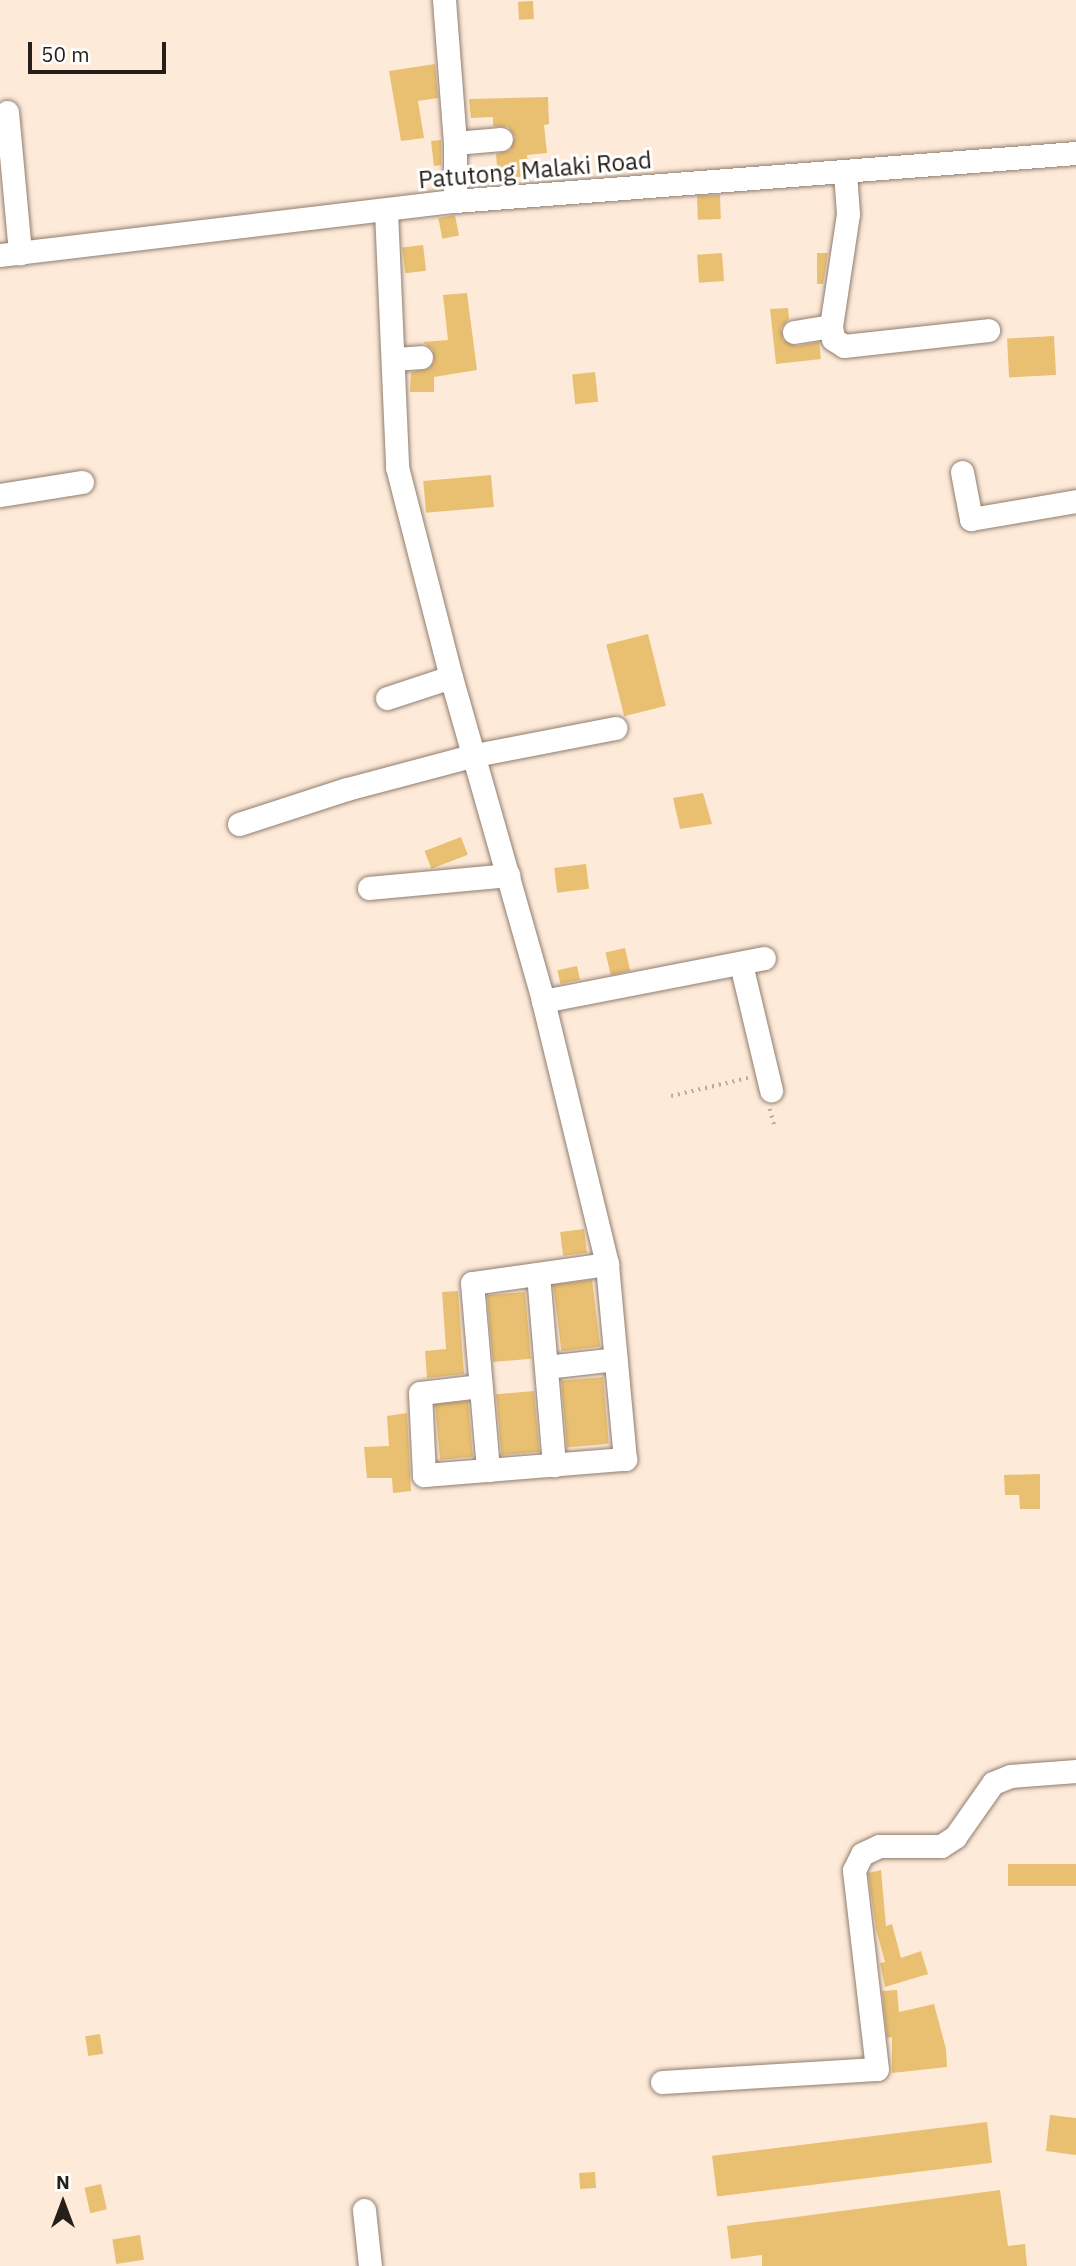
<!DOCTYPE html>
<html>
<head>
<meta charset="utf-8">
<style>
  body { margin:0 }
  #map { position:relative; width:1076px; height:2266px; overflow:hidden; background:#feead9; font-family:"IBM Plex Sans",sans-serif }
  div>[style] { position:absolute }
  .building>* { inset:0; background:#e9c071; transform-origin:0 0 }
  .path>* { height:3.5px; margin-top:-1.75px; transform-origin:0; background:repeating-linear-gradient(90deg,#bbab9d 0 2px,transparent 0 7px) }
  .roads { filter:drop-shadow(0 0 2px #8f7d6e) drop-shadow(0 0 2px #8f7d6e) }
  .minor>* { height:23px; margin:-11.5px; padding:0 11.5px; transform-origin:11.5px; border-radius:11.5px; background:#fff }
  span { translate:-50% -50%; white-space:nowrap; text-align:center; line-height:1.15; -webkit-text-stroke:6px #fff; paint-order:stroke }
  .street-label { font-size:24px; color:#261f19 }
  .north { position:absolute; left:28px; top:2168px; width:70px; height:70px; -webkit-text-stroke:5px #fff; paint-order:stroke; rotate:0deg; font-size:19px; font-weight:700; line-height:28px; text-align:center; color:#261f19 }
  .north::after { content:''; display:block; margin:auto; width:24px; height:32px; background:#261f19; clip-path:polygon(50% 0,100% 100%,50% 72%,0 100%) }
  .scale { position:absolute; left:28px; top:42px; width:138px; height:32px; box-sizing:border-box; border:4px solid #261f19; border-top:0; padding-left:9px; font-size:21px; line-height:24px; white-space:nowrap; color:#261f19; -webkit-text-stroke:5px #fff; paint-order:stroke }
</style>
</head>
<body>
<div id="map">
  <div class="building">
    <i style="left:533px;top:1px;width:18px;height:15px;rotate:87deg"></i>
    <i style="clip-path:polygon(435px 64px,438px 98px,418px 101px,424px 138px,401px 141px,389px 71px)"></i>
    <i style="clip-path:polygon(548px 97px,549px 124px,544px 125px,547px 153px,527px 155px,529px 176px,498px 179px,496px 154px,510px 150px,515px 137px,508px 127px,493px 126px,493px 117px,471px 118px,469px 99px)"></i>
    <i style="clip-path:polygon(441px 140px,441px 165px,434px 166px,431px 141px)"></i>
    <i style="left:720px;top:195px;width:24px;height:23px;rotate:88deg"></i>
    <i style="left:455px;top:215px;width:21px;height:17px;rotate:79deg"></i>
    <i style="left:423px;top:245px;width:26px;height:21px;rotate:83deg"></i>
    <i style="left:722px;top:253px;width:28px;height:25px;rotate:86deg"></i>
    <i style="clip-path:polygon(817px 253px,828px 253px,823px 284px,817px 284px)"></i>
    <i style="clip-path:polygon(467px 293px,477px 370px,434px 377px,434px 392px,410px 392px,411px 372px,428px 369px,434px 362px,433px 350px,423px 342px,448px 340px,443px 295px)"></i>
    <i style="clip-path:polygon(788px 308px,789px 319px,781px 328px,783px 340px,796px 346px,819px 342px,821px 359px,776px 364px,770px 309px)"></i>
    <i style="left:1054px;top:336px;width:39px;height:47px;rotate:87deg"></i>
    <i style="left:595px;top:372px;width:30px;height:23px;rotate:84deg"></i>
    <i style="left:491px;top:475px;width:32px;height:68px;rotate:85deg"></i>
    <i style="left:648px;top:634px;width:74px;height:43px;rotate:76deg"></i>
    <i style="clip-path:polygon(703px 793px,712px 824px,680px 829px,673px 798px)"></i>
    <i style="left:461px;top:837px;width:19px;height:39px;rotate:69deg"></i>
    <i style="left:586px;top:864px;width:25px;height:32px;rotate:83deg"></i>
    <i style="left:625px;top:948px;width:23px;height:20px;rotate:77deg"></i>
    <i style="left:577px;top:966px;width:14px;height:20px;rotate:78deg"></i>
    <i style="left:584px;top:1229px;width:24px;height:24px;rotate:83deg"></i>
    <i style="left:592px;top:1280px;width:67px;height:39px;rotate:83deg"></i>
    <i style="clip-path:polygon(458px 1291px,464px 1374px,427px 1378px,425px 1351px,446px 1349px,442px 1292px)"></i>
    <i style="left:525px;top:1292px;width:67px;height:38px;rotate:85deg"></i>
    <i style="left:603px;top:1377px;width:67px;height:42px;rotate:85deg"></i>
    <i style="left:534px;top:1391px;width:61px;height:38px;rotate:85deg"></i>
    <i style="left:468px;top:1401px;width:56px;height:33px;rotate:85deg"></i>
    <i style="clip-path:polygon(407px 1413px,411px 1491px,393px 1493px,392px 1478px,367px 1478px,364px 1447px,389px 1446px,387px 1416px)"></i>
    <i style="clip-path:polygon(1040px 1474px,1040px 1509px,1020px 1509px,1019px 1495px,1005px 1495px,1004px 1475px)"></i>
    <i style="left:1076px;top:1864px;width:22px;height:68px;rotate:90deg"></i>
    <i style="clip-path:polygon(881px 1870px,886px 1926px,892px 1924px,901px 1958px,921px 1951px,928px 1974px,885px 1987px,880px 1963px,885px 1962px,876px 1929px,868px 1873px)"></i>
    <i style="clip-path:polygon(897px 1990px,899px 2012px,934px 2004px,946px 2049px,947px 2067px,892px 2073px,892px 2037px,887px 2038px,882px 1991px)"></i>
    <i style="left:100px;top:2034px;width:20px;height:15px;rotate:81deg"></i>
    <i style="clip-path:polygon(1050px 2115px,1076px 2118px,1076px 2155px,1046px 2151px)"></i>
    <i style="left:987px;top:2122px;width:41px;height:277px;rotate:83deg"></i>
    <i style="left:595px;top:2172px;width:16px;height:16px;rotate:86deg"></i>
    <i style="left:101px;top:2184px;width:26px;height:17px;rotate:77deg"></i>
    <i style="clip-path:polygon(1000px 2190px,1008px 2246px,1025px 2244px,1027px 2266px,762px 2266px,762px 2255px,731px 2259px,727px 2226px)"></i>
    <i style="left:140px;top:2235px;width:25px;height:28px;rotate:81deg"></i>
  </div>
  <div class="path">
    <i style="left:671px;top:1096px;width:79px;rotate:-13.2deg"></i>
    <i style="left:770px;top:1109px;width:16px;rotate:75deg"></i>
  </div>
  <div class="roads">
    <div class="minor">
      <i style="left:444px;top:0;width:143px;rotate:85.6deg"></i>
      <i style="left:455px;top:143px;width:58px;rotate:90deg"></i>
      <i style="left:7px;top:112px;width:142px;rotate:84.7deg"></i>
      <i style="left:455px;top:143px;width:46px;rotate:-5deg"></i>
      <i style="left:845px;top:172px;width:42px;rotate:85.9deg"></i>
      <i style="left:848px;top:214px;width:113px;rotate:98.6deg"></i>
      <i style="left:831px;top:326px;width:13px;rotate:81deg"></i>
      <i style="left:833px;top:339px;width:13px;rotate:32deg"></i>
      <i style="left:844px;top:346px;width:145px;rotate:-6.3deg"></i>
      <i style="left:386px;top:211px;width:256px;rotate:87.5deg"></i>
      <i style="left:397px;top:467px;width:217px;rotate:75.6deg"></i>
      <i style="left:451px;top:677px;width:337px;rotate:74.1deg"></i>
      <i style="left:543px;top:1001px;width:271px;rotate:76.3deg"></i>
      <i style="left:607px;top:1264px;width:136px;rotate:172deg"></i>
      <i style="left:472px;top:1283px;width:188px;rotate:85.1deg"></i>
      <i style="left:0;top:255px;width:458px;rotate:-6.8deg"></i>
      <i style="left:455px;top:201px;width:623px;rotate:-4.42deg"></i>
      <i style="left:794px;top:332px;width:37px;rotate:-9deg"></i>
      <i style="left:394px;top:359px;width:27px;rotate:-4deg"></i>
      <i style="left:962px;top:472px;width:48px;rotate:79.2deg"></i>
      <i style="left:971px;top:519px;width:107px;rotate:-9.7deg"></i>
      <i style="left:0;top:495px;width:83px;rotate:-9deg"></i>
      <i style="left:387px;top:698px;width:67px;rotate:-18.2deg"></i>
      <i style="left:239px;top:824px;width:114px;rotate:-18deg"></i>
      <i style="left:347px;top:789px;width:132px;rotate:-14.9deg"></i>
      <i style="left:475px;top:755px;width:143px;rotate:-10.9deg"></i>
      <i style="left:369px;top:888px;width:140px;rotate:-5.3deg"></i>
      <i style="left:741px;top:964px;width:130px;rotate:76.6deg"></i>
      <i style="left:543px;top:1001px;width:225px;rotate:-11deg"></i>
      <i style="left:538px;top:1274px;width:192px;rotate:85.2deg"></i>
      <i style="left:546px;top:1367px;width:70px;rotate:-6.5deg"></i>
      <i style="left:480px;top:1386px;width:60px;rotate:173.3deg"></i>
      <i style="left:420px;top:1393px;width:82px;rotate:87.2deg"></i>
      <i style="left:424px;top:1475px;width:202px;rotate:-4.6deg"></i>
      <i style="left:625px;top:1459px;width:196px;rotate:-95.3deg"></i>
      <i style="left:662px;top:2082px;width:215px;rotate:-3.5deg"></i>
      <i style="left:877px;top:2069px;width:200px;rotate:-96.6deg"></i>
      <i style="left:854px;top:1870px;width:18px;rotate:-63deg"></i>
      <i style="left:862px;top:1854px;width:19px;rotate:-25deg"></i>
      <i style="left:879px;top:1846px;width:62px"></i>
      <i style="left:941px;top:1846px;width:17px;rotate:-33deg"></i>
      <i style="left:955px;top:1837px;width:66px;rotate:-54.9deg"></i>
      <i style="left:993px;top:1783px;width:18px;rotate:-22deg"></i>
      <i style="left:1010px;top:1776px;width:66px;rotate:-4.3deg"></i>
      <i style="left:364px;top:2210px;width:56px;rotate:83.9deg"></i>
    </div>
  </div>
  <div class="street-label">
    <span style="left:535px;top:170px;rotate:-5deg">Patutong Malaki Road</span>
  </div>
  <div class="north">N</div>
  <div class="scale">50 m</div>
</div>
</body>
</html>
